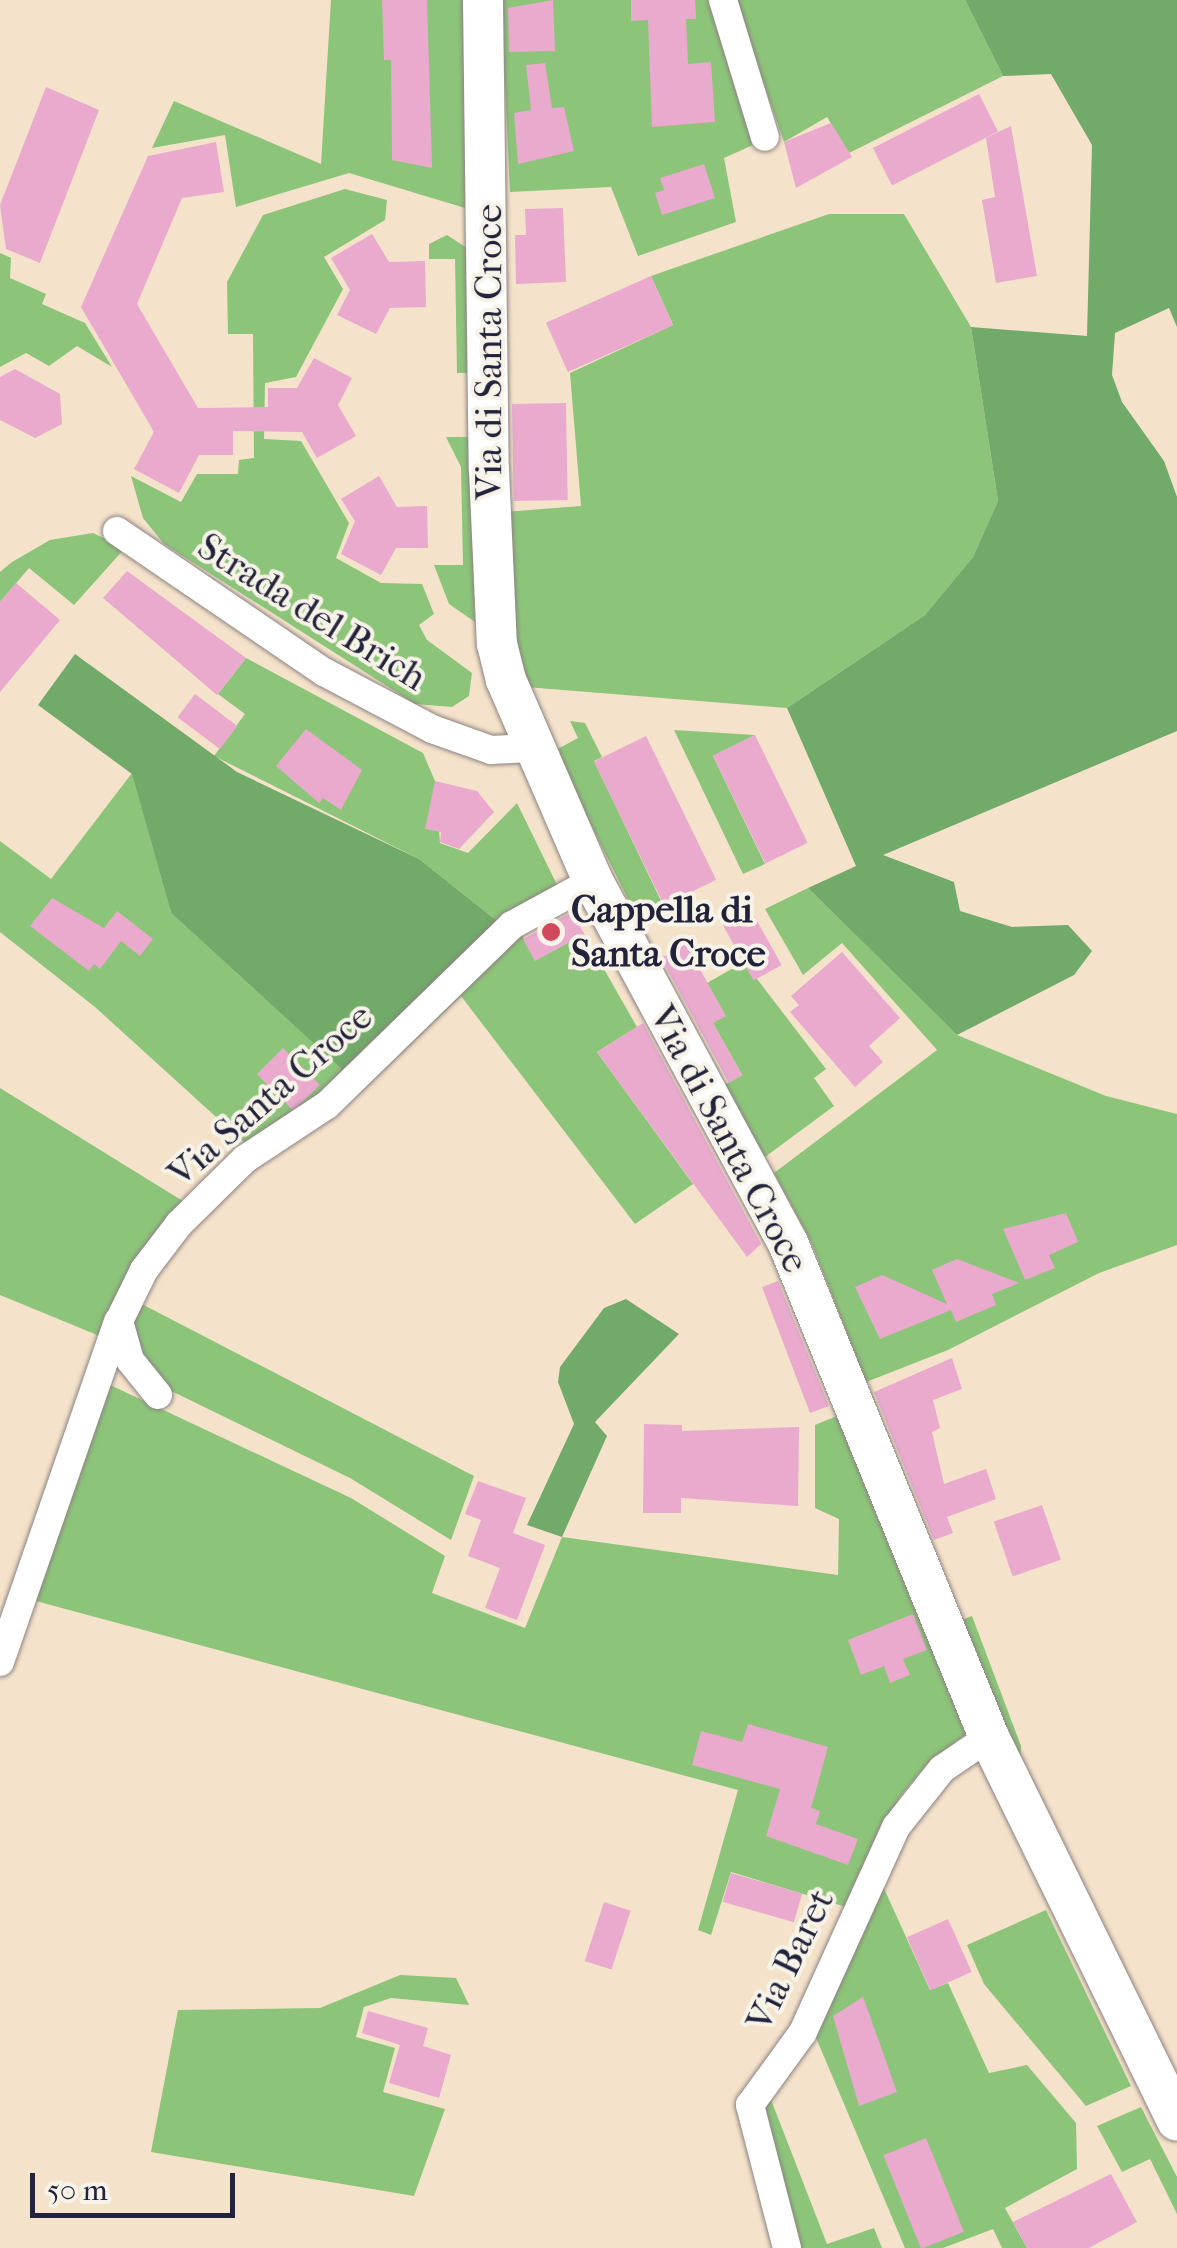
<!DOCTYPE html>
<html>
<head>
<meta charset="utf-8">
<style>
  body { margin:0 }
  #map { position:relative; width:1177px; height:2248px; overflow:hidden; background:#f5e2ca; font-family:"IM FELL French Canon",serif }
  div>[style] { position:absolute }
  .green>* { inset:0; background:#8cc579 }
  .forest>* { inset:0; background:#71aa69 }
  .building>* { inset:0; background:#e9aace; transform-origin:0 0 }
  .roads { filter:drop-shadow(0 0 2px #8c8282) drop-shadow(0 0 2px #8c8282) }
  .street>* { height:28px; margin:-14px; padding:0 14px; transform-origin:14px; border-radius:14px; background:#fff }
  .secondary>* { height:40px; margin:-20px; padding:0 20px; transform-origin:20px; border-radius:20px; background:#fff }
  .dots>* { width:28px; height:28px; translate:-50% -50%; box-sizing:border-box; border:5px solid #f7f3e8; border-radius:50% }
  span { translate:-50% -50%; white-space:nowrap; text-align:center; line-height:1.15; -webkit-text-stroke:8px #f7f3e8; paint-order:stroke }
  .street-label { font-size:38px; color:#22223b }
  .poi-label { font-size:38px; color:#22223b; font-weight:700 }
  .left { translate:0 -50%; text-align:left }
  .scale { position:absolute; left:30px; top:2173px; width:205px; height:45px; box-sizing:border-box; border:5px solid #22223b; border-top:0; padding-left:12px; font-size:30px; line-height:35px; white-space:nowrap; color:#22223b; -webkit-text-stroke:8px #f7f3e8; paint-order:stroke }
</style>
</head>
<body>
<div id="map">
  <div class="green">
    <i style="clip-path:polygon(331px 0,469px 0,475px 211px,349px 173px,236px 207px,225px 135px,152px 148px,174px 101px,321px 164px)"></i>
    <i style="clip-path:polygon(501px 0,708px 0,753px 145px,724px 158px,736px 222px,638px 256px,611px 187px,510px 192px)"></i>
    <i style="clip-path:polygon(735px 0,965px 0,1003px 76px,849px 153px,827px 117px,784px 142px)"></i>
    <i style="clip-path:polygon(345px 189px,387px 200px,385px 220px,324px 257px,343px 289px,296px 377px,265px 383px,264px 439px,301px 441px,349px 523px,336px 558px,381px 583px,422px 584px,434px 614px,419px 625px,427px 640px,472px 673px,469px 696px,452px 707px,415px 704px,164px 544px,143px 518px,131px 476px,181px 502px,197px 474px,238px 474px,239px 460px,254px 458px,253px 334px,228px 334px,227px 282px,263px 215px)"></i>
    <i style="clip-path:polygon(829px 214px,904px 214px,971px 327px,998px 501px,973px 557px,925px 615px,787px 708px,526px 687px,514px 660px,504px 512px,581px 506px,570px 373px,673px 325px,651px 276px)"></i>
    <i style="clip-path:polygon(447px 235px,467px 248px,470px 373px,457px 373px,455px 259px,429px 259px,429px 244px)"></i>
    <i style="clip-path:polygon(0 253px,11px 258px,10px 278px,46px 294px,42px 304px,85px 323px,112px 367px,77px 346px,49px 366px,26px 353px,0 367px)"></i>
    <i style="clip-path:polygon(446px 437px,470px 437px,475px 622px,449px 604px,434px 565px,463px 565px,461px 467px)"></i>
    <i style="clip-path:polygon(93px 533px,125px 548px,74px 605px,29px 568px,0 602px,0 572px,12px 562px,50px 540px)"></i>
    <i style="clip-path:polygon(246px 658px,423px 753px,435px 781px,440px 843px,468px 853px,517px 803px,560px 891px,501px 924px,419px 859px,214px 756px,245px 714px,218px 694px)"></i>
    <i style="clip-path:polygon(570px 721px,585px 723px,602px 757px,594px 761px,663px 905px,637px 917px,554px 751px,578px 738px)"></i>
    <i style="clip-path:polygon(674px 730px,755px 735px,713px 756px,765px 864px,743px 874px)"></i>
    <i style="clip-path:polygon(132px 773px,171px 913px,348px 1075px,248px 1146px,95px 1007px,0 932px,0 841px,51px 879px)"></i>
    <i style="clip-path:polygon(808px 888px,957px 1035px,1106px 1096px,1177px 1114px,1177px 1245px,1099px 1273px,948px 1350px,866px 1382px,812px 1244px,774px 1173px,937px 1050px,842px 943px,803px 975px,765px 909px)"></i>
    <i style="clip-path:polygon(519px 930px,536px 960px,584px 934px,637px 1027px,597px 1052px,693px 1184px,635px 1224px,461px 996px,356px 1097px,351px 1092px)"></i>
    <i style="clip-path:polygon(744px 962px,826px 1069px,814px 1078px,834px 1106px,765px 1157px,724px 1085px,742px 1075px,713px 1023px,707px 983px)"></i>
    <i style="clip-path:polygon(0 1088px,186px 1203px,102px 1337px,0 1295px)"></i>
    <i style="clip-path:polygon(134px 1300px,474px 1476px,451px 1540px,350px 1478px,161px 1386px,132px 1340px)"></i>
    <i style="clip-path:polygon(108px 1384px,351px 1498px,445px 1556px,432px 1593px,525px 1628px,562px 1537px,838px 1575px,839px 1519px,815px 1508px,815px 1425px,842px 1414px,970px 1731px,927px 1764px,899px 1798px,846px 1907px,731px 1872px,711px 1935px,698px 1930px,738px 1790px,32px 1600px)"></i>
    <i style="clip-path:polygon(972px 1616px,1021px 1746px,1020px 1766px,954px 1623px)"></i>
    <i style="clip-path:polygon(882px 1884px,930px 1990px,948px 1983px,989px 2073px,1027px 2065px,1076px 2123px,1077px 2169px,1005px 2208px,1027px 2248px,1002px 2248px,993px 2229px,943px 2248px,905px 2248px,814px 2033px)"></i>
    <i style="clip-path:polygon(1046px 1910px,1131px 2086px,1086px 2106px,984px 1984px,967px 1945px)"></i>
    <i style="clip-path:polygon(400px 1975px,456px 1978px,469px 2005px,391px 1998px,364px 2007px,356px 2037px,395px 2048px,383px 2092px,445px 2109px,414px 2196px,151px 2152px,178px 2010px,320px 2008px)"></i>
    <i style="clip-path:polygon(768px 2092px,827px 2244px,874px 2228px,882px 2248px,793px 2248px,761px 2101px)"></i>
    <i style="clip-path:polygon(1141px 2107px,1177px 2177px,1177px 2214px,1150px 2159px,1122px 2172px,1097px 2126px)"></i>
  </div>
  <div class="forest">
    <i style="clip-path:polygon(965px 0,1177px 0,1177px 327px,1169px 308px,1115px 333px,1112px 375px,1122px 402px,1164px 461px,1177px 497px,1177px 731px,883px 855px,954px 882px,960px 911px,1012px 927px,1068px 925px,1092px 951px,1074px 975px,957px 1035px,808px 888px,856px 866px,787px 708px,925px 615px,973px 557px,998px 501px,971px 327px,1087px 336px,1092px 145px,1051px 74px,1003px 76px)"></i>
    <i style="clip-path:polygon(75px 654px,237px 772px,419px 859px,501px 924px,348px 1075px,171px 913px,132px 774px,38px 705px)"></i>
    <i style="clip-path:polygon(626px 1299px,679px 1334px,595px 1422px,607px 1436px,562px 1537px,527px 1525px,574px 1424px,558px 1382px,560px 1367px,604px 1308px)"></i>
  </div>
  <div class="building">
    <i style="clip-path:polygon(382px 0,427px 0,432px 168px,392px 160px,391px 60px,384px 60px)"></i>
    <i style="clip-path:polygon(553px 0,555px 51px,509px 52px,508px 8px)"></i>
    <i style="clip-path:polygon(631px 0,695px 0,696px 19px,686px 19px,688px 64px,711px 62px,715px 122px,652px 127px,648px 20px,631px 21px)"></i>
    <i style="clip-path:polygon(545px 63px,552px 108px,564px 107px,574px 151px,518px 164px,514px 113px,531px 110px,526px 65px)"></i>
    <i style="clip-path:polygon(46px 87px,99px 110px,40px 263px,6px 249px,0 205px)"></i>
    <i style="left:979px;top:94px;width:42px;height:119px;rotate:63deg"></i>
    <i style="clip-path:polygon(831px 123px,852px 157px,796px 188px,784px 142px)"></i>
    <i style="clip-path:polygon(1011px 126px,1037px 276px,996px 283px,982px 200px,995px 197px,986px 138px)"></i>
    <i style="clip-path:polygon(216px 142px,224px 192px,182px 198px,137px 304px,198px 408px,268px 407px,268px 388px,297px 388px,314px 358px,352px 378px,338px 405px,356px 436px,317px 458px,302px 432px,233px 431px,233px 455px,199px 455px,179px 493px,134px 469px,154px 432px,81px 307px,148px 156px)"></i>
    <i style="clip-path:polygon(704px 164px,715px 198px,662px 215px,655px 193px,664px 190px,660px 178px)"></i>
    <i style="clip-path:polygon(563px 208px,566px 282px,516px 284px,515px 235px,526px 235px,525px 209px)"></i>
    <i style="clip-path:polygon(372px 234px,389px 262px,425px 261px,426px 307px,390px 308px,376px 334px,337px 315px,350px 290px,331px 258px)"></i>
    <i style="left:651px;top:276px;width:54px;height:115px;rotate:66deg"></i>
    <i style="clip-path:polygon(15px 369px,60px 394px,62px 424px,35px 438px,0 420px,0 377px)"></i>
    <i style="left:566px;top:403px;width:97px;height:54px;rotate:89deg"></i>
    <i style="clip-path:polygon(379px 476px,397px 507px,427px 506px,428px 548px,396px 548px,381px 575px,341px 554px,355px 521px,341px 499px)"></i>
    <i style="clip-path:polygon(127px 571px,246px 658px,217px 695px,103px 598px)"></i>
    <i style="clip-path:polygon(16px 583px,60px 620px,0 692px,0 602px)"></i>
    <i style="left:195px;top:694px;width:53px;height:29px;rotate:37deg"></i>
    <i style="clip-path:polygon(306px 729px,362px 770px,341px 810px,323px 798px,319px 803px,276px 766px)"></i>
    <i style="left:755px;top:735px;width:120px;height:47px;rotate:64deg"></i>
    <i style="left:646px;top:736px;width:160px;height:58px;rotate:64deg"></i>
    <i style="clip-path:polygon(435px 781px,477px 791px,494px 812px,459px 849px,440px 842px,441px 832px,425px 829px)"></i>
    <i style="clip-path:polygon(52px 898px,104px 928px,117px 911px,153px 939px,140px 956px,121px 941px,100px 969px,94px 964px,89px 971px,30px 926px)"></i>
    <i style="left:751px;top:910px;width:63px;height:32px;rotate:61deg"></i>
    <i style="left:572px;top:912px;width:25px;height:56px;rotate:61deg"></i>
    <i style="clip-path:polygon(686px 944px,726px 1016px,713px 1023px,742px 1075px,729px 1083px,661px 958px)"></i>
    <i style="clip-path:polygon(842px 952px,900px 1018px,869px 1046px,883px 1062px,855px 1087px,790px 1012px,799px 1005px,791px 996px)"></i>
    <i style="clip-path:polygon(643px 1023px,761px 1244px,747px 1257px,597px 1052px)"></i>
    <i style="left:283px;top:1048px;width:52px;height:37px;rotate:45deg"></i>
    <i style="clip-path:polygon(1066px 1213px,1078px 1242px,1049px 1255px,1055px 1268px,1025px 1280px,1003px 1229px)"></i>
    <i style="clip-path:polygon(957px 1259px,1019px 1283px,992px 1294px,996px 1305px,956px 1322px,951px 1310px,880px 1339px,855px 1287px,882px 1275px,947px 1304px,932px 1270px)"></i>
    <i style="clip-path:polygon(778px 1281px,829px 1406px,810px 1413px,762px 1287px)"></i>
    <i style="clip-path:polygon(952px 1358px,962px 1389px,933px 1400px,940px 1428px,932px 1432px,944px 1484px,986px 1469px,996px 1499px,947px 1517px,953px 1533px,934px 1540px,874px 1392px)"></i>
    <i style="clip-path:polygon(644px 1424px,682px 1425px,682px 1431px,799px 1427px,798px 1506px,681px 1498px,681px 1513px,643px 1513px)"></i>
    <i style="clip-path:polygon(478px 1481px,526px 1498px,513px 1533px,545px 1545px,517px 1620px,485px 1608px,500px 1568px,468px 1556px,481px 1520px,465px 1514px)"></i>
    <i style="left:1042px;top:1505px;width:58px;height:51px;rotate:71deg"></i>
    <i style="clip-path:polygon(913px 1614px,927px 1650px,903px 1659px,910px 1675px,890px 1683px,884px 1666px,861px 1675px,848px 1640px)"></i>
    <i style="clip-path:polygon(748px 1724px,828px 1747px,811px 1808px,820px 1811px,816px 1824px,858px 1839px,848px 1865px,766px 1836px,780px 1789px,692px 1765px,701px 1731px,742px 1742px)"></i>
    <i style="left:731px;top:1873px;width:74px;height:30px;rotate:16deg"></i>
    <i style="left:604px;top:1902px;width:28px;height:62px;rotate:18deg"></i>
    <i style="left:948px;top:1919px;width:58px;height:45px;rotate:66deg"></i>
    <i style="clip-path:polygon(863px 1997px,897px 2092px,859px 2106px,833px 2016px)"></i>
    <i style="clip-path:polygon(368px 2011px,428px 2028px,423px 2046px,451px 2055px,439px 2098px,389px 2083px,400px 2045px,362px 2033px)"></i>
    <i style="left:926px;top:2138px;width:101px;height:46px;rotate:68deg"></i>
    <i style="clip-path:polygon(1111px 2174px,1137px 2222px,1089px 2248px,1027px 2248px,1013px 2222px)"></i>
  </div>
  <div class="roads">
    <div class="street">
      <i style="left:723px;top:0;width:143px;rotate:73deg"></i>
      <i style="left:117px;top:531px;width:250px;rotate:34.3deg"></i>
      <i style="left:324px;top:672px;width:122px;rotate:27.8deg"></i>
      <i style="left:432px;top:729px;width:63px;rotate:19.6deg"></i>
      <i style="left:491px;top:750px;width:41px;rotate:-2.8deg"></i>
      <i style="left:158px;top:1395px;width:45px;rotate:-128.7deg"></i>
      <i style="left:130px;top:1360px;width:41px;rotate:-105.8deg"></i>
      <i style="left:119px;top:1321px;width:57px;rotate:-63.9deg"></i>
      <i style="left:144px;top:1270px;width:58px;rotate:-52.7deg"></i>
      <i style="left:179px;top:1224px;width:93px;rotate:-44.6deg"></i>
      <i style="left:245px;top:1159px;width:98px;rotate:-33.4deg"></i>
      <i style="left:327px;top:1105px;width:258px;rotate:-44.2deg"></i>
      <i style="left:512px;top:925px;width:92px;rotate:-28.5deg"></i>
      <i style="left:0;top:1662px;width:360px;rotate:-70.9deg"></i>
      <i style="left:787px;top:2248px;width:148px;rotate:-104.5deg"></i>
      <i style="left:750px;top:2105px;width:90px;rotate:-54deg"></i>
      <i style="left:803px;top:2032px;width:225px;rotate:-65.6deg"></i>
      <i style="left:896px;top:1827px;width:74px;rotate:-51.6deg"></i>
      <i style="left:942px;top:1769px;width:57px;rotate:-34.2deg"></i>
    </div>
    <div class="secondary">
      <i style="left:483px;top:0;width:470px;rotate:89.3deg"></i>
      <i style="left:489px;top:470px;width:174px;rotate:87.4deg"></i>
      <i style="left:497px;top:644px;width:37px;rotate:76deg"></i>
      <i style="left:506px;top:680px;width:219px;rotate:66.6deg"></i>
      <i style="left:593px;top:881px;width:411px;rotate:61.7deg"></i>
      <i style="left:788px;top:1243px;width:533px;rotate:67.86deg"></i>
      <i style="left:989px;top:1737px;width:427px;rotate:63.9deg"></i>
    </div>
  </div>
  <div class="dots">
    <i style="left:551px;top:932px;background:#d1495b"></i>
  </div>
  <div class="street-label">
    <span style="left:489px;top:352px;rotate:-90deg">Via di Santa Croce</span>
    <span style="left:312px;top:612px;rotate:32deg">Strada del Brich</span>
    <span style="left:270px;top:1095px;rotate:-41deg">Via Santa Croce</span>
    <span style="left:729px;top:1139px;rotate:62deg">Via di Santa Croce</span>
    <span style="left:790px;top:1960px;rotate:-64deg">Via Baret</span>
  </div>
  <div class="poi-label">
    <span class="left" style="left:571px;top:932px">Cappella di<br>Santa Croce</span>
  </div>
  <div class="scale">50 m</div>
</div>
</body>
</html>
